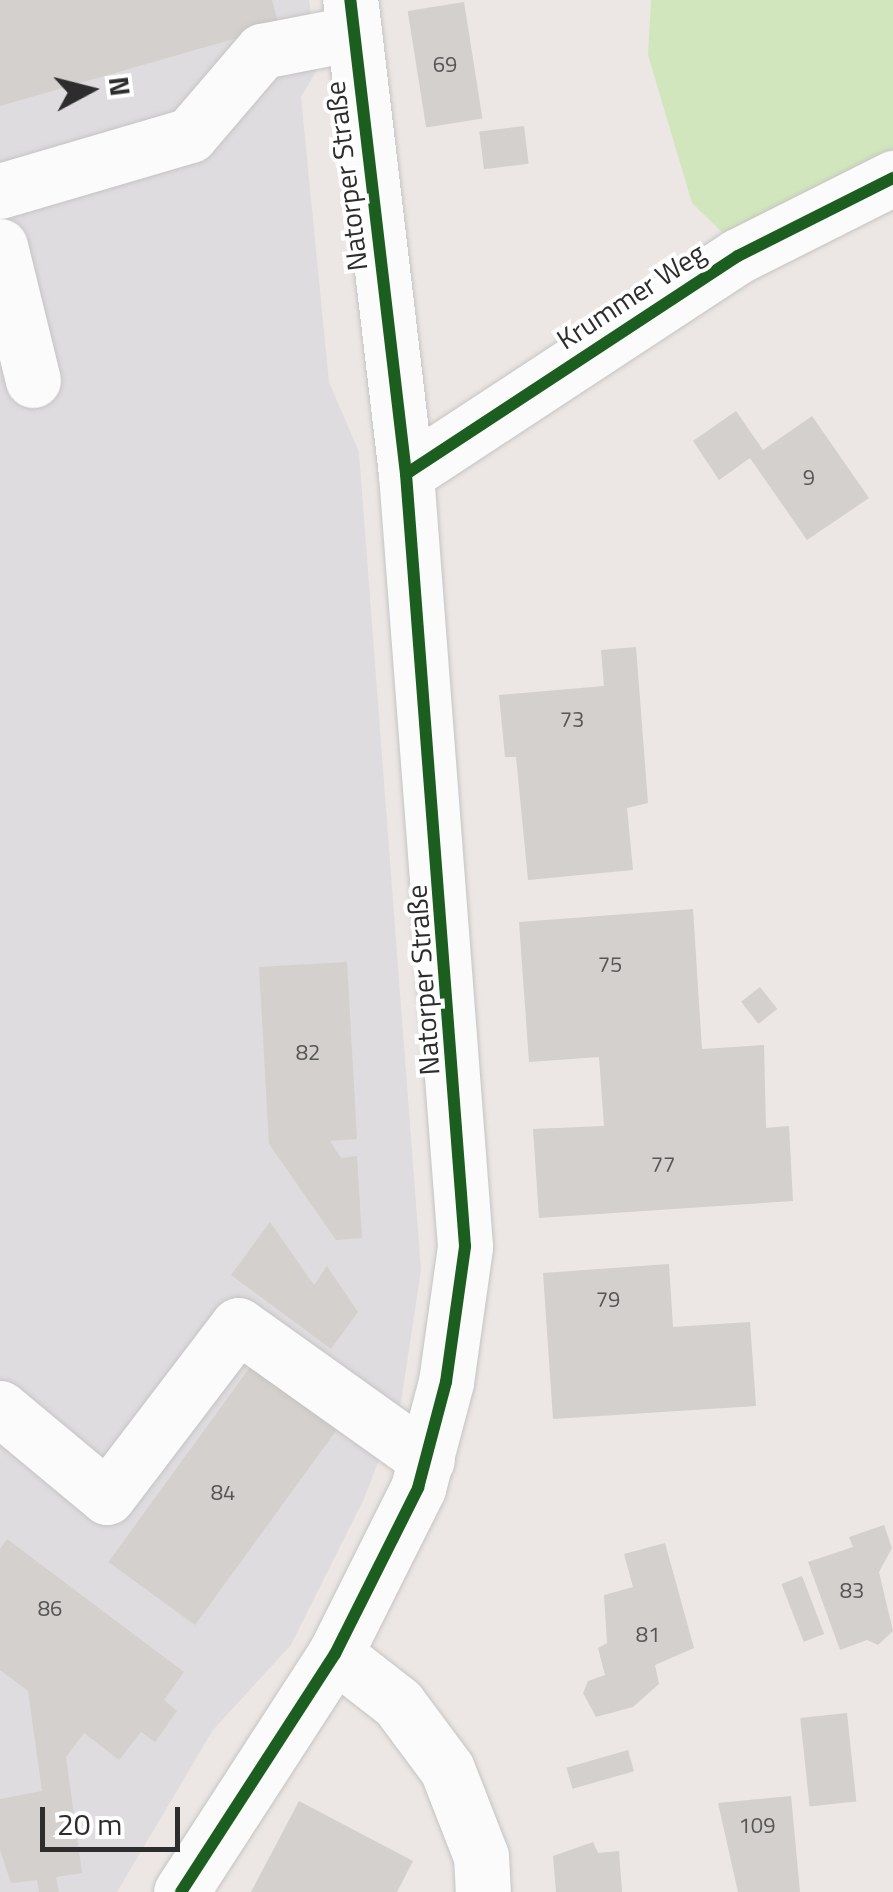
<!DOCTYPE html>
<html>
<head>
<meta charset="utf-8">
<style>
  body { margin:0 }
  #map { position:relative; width:893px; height:1892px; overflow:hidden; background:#ece7e4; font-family:"Titillium Web",sans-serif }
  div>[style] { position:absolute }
  .industrial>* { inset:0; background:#dfdcdf }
  .green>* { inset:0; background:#d1e6bd }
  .building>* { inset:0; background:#d3d0cd; transform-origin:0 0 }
  .roads { filter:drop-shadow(0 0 2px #c5c4c4) drop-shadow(0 0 2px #c5c4c4) }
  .minor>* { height:55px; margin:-27.5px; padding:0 27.5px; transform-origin:27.5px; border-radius:27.5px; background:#fcfbfb }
  .cycleway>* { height:12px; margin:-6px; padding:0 6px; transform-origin:6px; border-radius:6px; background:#1b5e20 }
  span { translate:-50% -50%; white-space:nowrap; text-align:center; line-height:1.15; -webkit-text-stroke:8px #fff; paint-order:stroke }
  .number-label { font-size:22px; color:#575656 }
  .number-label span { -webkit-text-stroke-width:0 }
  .street-label { font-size:28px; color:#2d2d2d }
  .north { position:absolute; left:40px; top:40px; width:100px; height:100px; -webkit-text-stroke:8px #fff; paint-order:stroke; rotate:83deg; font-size:28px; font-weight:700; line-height:40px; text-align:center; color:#2d2d2d }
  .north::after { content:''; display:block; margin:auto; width:35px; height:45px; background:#2d2d2d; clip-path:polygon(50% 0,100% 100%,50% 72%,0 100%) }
  .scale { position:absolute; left:40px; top:1807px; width:140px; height:45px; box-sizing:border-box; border:5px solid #2d2d2d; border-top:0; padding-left:12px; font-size:30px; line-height:35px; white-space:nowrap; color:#2d2d2d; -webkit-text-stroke:8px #fff; paint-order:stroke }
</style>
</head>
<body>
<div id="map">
  <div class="industrial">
    <i style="clip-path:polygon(0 0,309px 0,318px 68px,301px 97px,329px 382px,359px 452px,421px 1270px,401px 1402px,364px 1499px,291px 1645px,213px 1730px,117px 1892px,0 1892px)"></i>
  </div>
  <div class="green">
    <i style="clip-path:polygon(651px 0,893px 0,893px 161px,731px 241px,692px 203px,648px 55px)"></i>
  </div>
  <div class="building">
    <i style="clip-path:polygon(0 0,272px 0,279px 26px,0 106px)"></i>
    <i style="left:464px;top:2px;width:118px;height:57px;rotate:81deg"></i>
    <i style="left:524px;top:126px;width:38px;height:45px;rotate:83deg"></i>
    <i style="clip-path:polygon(736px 411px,763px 450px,812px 416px,869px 498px,807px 540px,750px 458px,719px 480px,693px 441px)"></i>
    <i style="clip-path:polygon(636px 647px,648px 803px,627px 808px,633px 870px,528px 880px,516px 757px,505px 757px,499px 695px,604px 686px,601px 650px)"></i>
    <i style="clip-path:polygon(693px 909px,702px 1049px,764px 1045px,766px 1128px,789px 1126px,793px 1201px,539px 1218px,533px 1129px,604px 1126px,599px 1057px,529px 1062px,519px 922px)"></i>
    <i style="clip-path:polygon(347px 962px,357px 1139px,330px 1141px,341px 1158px,357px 1156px,362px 1238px,336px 1240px,269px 1144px,259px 967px)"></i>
    <i style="left:760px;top:987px;width:28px;height:24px;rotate:52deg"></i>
    <i style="clip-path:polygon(270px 1222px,314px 1285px,327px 1266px,358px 1312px,331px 1349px,231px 1275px)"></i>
    <i style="clip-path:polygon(669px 1264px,673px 1327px,750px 1322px,756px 1406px,553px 1419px,543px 1273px)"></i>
    <i style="left:253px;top:1363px;width:107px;height:246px;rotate:36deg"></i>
    <i style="clip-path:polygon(884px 1525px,892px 1548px,879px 1572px,893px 1631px,878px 1645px,867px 1640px,840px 1650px,808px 1562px,853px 1547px,849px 1537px)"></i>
    <i style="clip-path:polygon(7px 1539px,184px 1672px,164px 1700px,177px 1711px,155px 1742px,141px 1732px,119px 1760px,84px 1733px,66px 1757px,82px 1873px,56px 1877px,59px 1892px,39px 1892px,37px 1880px,11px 1883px,0 1850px,0 1799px,42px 1791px,28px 1691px,0 1670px,0 1549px)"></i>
    <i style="clip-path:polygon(665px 1543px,694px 1648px,655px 1665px,659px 1684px,633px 1707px,596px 1717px,583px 1693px,588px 1681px,605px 1675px,598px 1648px,607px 1643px,604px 1595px,633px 1587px,624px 1554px)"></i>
    <i style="left:802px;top:1576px;width:62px;height:22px;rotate:69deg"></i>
    <i style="left:847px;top:1713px;width:89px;height:47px;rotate:84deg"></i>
    <i style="left:628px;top:1750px;width:22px;height:64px;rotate:74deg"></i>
    <i style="clip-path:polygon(791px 1796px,800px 1892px,738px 1892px,718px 1803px)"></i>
    <i style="clip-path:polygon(299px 1801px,413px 1861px,397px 1892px,251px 1892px)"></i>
    <i style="clip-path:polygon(593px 1842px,598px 1853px,619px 1851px,622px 1892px,556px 1892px,553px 1856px)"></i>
  </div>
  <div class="roads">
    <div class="minor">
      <i style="left:0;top:191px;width:198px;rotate:-16.4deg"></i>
      <i style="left:190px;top:135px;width:111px;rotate:-49.4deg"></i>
      <i style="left:262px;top:51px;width:94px;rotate:-11.1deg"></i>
      <i style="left:0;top:246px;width:138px;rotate:76.2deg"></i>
      <i style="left:406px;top:474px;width:397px;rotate:-33.3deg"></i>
      <i style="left:738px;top:256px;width:174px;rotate:-26.7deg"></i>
      <i style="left:0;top:1408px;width:139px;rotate:39.8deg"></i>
      <i style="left:107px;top:1497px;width:216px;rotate:-52.7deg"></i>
      <i style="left:238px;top:1325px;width:232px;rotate:35.5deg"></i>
      <i style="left:335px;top:1654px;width:80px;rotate:37.9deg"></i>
      <i style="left:398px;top:1703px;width:82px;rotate:53.4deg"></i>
      <i style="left:447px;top:1769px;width:93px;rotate:68.7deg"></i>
      <i style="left:481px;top:1856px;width:36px;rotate:87deg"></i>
      <i style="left:181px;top:1892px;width:283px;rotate:-57.1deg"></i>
      <i style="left:335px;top:1654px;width:186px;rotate:-63.4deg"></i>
      <i style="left:418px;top:1488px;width:110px;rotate:-75.2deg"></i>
      <i style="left:446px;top:1382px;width:137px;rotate:-82deg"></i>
      <i style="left:465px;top:1246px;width:774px;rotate:-94.37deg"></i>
      <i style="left:406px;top:474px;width:477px;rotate:-96.7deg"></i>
    </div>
  </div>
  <div class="cycleway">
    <i style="left:406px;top:474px;width:397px;rotate:-33.3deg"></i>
    <i style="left:738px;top:256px;width:174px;rotate:-26.7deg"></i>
    <i style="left:181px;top:1892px;width:283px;rotate:-57.1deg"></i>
    <i style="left:335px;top:1654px;width:186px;rotate:-63.4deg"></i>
    <i style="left:418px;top:1488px;width:110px;rotate:-75.2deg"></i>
    <i style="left:446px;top:1382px;width:137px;rotate:-82deg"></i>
    <i style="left:465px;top:1246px;width:774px;rotate:-94.37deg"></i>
    <i style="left:406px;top:474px;width:477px;rotate:-96.7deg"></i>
  </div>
  <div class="number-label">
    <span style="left:445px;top:65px">69</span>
    <span style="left:809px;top:478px">9</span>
    <span style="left:572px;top:720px">73</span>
    <span style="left:610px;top:965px">75</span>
    <span style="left:308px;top:1053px">82</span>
    <span style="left:663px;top:1165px">77</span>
    <span style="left:608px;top:1300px">79</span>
    <span style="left:223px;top:1493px">84</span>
    <span style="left:852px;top:1591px">83</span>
    <span style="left:50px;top:1609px">86</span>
    <span style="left:648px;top:1635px">81</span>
    <span style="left:757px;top:1826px">109</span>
  </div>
  <div class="street-label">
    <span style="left:346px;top:176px;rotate:-97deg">Natorper Straße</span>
    <span style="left:631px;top:296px;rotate:-33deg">Krummer Weg</span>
    <span style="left:423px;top:980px;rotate:-94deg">Natorper Straße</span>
  </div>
  <div class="north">N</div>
  <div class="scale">20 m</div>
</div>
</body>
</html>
